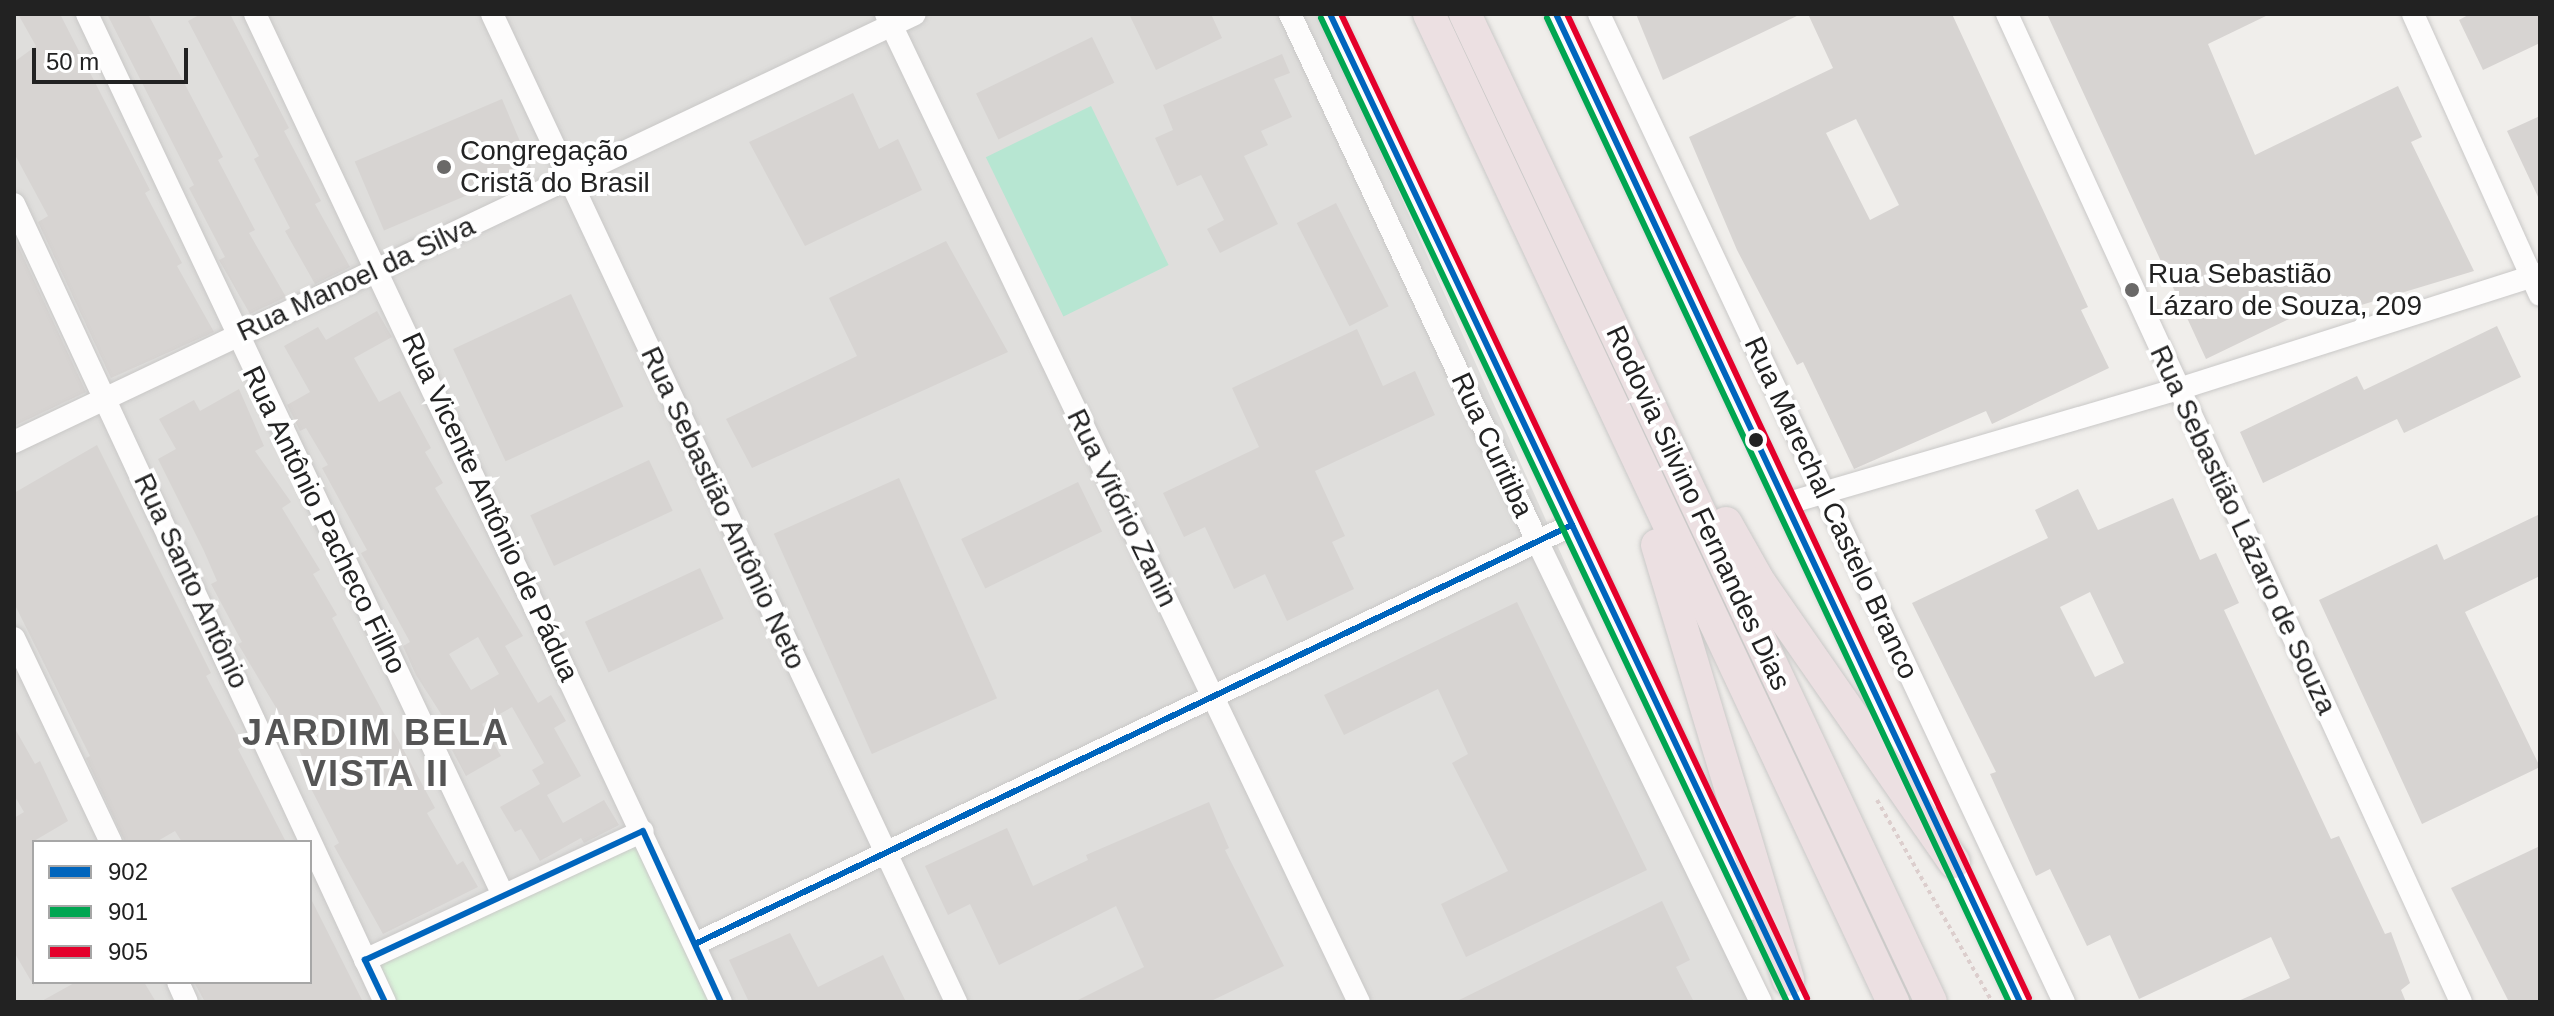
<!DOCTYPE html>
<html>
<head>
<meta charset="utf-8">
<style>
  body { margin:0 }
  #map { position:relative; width:2554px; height:1016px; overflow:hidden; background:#f0eeeb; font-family:Arial,sans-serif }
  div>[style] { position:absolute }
  .residential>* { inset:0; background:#dfdedc }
  .park>* { inset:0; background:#daf5da }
  .pitch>* { inset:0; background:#b7e6d2; transform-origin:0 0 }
  .building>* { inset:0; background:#d7d4d2; transform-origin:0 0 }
  .path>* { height:4px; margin-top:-2px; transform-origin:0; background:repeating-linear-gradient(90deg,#dccecd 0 4px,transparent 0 8px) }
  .roads { filter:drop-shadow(0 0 2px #c9c8c7) drop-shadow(0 0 2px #c9c8c7) }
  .minor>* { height:22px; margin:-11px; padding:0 11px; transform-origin:11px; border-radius:11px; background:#fdfcfc }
  .highway>* { height:32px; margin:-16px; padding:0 16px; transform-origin:16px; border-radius:16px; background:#ece0e2 }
  .bus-1>* { height:6px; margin:-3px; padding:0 3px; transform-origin:3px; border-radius:3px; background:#0065bd }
  .bus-2>* { height:6px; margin:-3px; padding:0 3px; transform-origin:3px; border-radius:3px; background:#00a651 }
  .bus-3>* { height:6px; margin:-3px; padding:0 3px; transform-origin:3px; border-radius:3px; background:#e4002b }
  .dots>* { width:22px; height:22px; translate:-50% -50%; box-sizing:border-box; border:4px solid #fff; border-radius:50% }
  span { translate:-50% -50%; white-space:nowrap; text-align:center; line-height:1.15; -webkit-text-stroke:8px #fff; paint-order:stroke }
  .poi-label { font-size:28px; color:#222 }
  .left { translate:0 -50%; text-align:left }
  .street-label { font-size:28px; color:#222 }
  .district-label { font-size:36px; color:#555; font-weight:700; letter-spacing:2px }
  .frame { position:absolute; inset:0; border:16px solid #222; pointer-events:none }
  .legend { position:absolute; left:32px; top:840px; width:280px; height:144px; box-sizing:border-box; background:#fff; border:2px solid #a7a7a7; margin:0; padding:10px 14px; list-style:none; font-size:24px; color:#222 }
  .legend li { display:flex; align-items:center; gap:16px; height:40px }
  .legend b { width:40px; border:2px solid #a7a7a7 }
  .scale { position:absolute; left:32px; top:48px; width:156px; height:36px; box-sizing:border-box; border:4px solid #222; border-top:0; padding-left:10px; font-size:24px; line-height:28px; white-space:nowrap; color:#222; -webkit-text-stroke:6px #fff; paint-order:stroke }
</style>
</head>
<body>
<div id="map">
  <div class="residential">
    <i style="clip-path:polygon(evenodd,14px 14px,1319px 14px,1762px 1002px,14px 1002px,14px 14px,34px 842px,310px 842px,310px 982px,34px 982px,34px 842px)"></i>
  </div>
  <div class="park">
    <i style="clip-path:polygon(643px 831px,721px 1002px,385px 1002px,365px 960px)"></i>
  </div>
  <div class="pitch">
    <i style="left:1091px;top:106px;width:177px;height:117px;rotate:64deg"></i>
  </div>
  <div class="building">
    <i style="clip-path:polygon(18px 14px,60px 14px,150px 190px,145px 193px,182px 263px,177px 266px,214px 332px,111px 378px,38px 222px,48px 216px,14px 153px,14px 62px,36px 46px)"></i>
    <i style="clip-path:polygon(107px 14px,148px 14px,223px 157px,218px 160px,255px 230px,249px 233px,286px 297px,250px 314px,219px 260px,225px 257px,189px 188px,194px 185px)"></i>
    <i style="clip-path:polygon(201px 14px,230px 14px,289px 128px,284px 131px,321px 201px,315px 204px,350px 267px,315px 284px,285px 231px,290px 228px,254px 159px,259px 156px,188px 21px)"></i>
    <i style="clip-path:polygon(1129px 14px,1211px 14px,1222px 38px,1156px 70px)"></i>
    <i style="clip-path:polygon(1636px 14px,1801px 14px,1663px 80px)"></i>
    <i style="clip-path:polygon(evenodd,1808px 14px,1952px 14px,2088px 307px,2081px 310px,2109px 368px,1992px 424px,1986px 411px,1854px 469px,1803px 362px,1797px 365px,1737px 250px,1689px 137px,1833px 68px,1808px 14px,1856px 119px,1899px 205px,1870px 220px,1826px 133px,1856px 119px)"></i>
    <i style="clip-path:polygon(2047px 14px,2270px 14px,2208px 44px,2255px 155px,2398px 86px,2422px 137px,2411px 142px,2474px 271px,2348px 309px,2341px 294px,2206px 359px)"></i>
    <i style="clip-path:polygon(2470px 14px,2540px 14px,2540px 43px,2483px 70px,2459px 20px)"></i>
    <i style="left:1092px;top:37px;width:51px;height:129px;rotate:64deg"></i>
    <i style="clip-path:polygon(1282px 54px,1290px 73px,1274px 79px,1292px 117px,1261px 131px,1268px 145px,1244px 156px,1278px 224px,1220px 253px,1207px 229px,1224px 220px,1201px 175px,1177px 186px,1155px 138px,1173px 130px,1163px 105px)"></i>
    <i style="clip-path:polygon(853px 93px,879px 149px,898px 139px,922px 190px,805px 246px,749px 142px)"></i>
    <i style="left:502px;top:99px;width:75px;height:160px;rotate:67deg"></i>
    <i style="clip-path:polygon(2540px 116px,2540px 201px,2507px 131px)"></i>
    <i style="left:1336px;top:203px;width:116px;height:44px;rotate:63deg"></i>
    <i style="clip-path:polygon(14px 237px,86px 392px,14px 426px)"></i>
    <i style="clip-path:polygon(946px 241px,1008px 352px,752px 468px,726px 419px,857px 356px,829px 298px)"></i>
    <i style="left:571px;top:294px;width:124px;height:130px;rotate:65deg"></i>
    <i style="clip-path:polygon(evenodd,377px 311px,392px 337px,354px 358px,379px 402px,400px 391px,431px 448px,425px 452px,443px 483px,435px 488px,523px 636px,505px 646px,538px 703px,551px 695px,566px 721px,554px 728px,581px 776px,547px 795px,563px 823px,604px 800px,619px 825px,584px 843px,581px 838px,540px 861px,521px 829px,515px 832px,500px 807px,540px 784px,532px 770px,544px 763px,512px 707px,482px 724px,501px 756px,466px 776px,452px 750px,461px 745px,416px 675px,403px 646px,410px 642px,361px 553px,367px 550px,322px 468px,328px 465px,306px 428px,300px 431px,287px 405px,310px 392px,284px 346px,318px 327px,326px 340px,377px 311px,478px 637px,499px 674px,471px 690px,449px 654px,478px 637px)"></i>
    <i style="clip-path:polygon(2497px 326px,2521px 377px,2404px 433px,2397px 419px,2263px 483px,2240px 432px,2357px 376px,2364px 390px)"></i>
    <i style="clip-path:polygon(1357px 329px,1383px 386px,1415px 371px,1435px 415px,1315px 471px,1345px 536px,1332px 542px,1354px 589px,1287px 621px,1265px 574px,1234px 589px,1205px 527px,1184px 537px,1163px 493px,1259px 447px,1232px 388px)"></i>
    <i style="clip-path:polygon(239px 389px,264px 446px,255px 451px,291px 502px,282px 508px,320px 570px,313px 574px,337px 615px,332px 618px,435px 808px,427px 813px,457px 865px,463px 861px,478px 887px,383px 934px,334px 846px,339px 843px,303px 773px,308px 770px,293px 736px,238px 644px,242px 642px,211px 584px,217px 581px,204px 551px,158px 459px,176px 449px,159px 419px,194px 400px,200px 411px)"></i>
    <i style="clip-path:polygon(97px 445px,211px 673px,206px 676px,243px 746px,238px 749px,286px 842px,182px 842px,175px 831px,156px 842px,125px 842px,86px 758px,90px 756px,14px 603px,14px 493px)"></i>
    <i style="left:649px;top:460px;width:56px;height:131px;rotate:65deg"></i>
    <i style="left:899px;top:478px;width:241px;height:137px;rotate:66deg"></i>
    <i style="left:1078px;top:482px;width:55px;height:130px;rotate:64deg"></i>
    <i style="clip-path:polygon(evenodd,2078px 489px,2098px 530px,2173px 498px,2200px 560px,2216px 553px,2239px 603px,2224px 610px,2331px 839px,2339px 836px,2385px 934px,2391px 932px,2410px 983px,2401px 990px,2406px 1002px,2236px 1002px,2290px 978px,2271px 937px,2139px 999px,2110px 935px,2087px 946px,2050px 869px,2036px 876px,1990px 774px,1996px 772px,1912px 603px,2048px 538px,2035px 510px,2078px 489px,2090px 592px,2124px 663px,2095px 677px,2060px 607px,2090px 592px)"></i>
    <i style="clip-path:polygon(2540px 514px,2540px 576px,2465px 612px,2540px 767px,2422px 824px,2319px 600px,2437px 544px,2444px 560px)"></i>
    <i style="left:700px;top:568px;width:56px;height:127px;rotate:65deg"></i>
    <i style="clip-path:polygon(1517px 602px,1647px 870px,1466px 957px,1441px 904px,1508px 871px,1452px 763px,1468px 754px,1438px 689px,1344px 735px,1324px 695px)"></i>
    <i style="clip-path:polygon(14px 727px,35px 764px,40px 761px,68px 821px,34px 841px,34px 986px,14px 952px,14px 818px,24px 812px,14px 795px)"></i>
    <i style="clip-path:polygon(1209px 802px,1229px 848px,1225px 850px,1284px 966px,1209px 1002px,1074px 1002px,1144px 967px,1116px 906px,999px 965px,970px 904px,948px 915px,925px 866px,1007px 828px,1033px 886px,1088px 860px,1086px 855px)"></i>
    <i style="clip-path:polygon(2540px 846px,2540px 1002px,2509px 1002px,2451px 888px)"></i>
    <i style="clip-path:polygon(310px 897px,363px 1002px,205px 1002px,194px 982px,310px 982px)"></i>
    <i style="clip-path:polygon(1662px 901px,1690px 960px,1676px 967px,1694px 1002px,1455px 1002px)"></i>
    <i style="clip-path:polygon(790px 933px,818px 987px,883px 955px,906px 1002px,749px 1002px,729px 960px)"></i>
    <i style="clip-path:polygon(76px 982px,144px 982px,156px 1002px,40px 1002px)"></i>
  </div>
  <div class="path">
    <i style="left:1877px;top:800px;width:232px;rotate:60.3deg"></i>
  </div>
  <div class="roads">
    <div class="minor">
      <i style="left:87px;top:14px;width:974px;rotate:64.72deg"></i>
      <i style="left:255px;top:14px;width:1092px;rotate:64.75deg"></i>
      <i style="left:492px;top:14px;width:1092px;rotate:64.84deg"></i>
      <i style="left:886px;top:14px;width:1095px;rotate:64.42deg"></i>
      <i style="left:1290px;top:14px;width:584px;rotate:64.88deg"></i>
      <i style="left:1538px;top:543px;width:510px;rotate:64.09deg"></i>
      <i style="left:1330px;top:14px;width:991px;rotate:64.6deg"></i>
      <i style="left:1556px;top:14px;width:871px;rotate:64.85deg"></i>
      <i style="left:1599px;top:14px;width:1092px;rotate:64.8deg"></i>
      <i style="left:2007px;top:14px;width:1087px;rotate:65.32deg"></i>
      <i style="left:2413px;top:14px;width:308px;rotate:65.7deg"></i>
      <i style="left:14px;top:204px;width:880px;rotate:65.07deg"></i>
      <i style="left:14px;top:442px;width:997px;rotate:-25.41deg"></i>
      <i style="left:1785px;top:504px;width:410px;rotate:-16.3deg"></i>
      <i style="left:2179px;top:389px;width:379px;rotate:-17.7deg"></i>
      <i style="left:14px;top:638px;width:226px;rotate:64.6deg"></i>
      <i style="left:1949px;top:851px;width:167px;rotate:64.8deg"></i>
      <i style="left:695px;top:944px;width:972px;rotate:-25.54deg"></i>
      <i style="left:365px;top:960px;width:306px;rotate:-24.9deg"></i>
      <i style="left:1783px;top:969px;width:36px;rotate:66deg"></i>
      <i style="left:178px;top:982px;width:22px;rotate:66deg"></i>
    </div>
    <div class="highway">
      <i style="left:1429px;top:14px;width:1092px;rotate:64.84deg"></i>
      <i style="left:1465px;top:14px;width:1092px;rotate:64.75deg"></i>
      <i style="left:1726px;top:523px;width:69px;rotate:60.5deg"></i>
      <i style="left:1760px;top:583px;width:340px;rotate:55.2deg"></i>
      <i style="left:1657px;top:545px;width:454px;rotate:73.2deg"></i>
    </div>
  </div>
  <div class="bus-1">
    <i style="left:1330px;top:14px;width:1093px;rotate:64.65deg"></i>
    <i style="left:1556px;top:14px;width:1092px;rotate:64.84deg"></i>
    <i style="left:695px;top:944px;width:972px;rotate:-25.54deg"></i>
    <i style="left:385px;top:1002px;width:47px;rotate:-115.5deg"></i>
    <i style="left:365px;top:960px;width:306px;rotate:-24.9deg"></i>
    <i style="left:643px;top:831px;width:188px;rotate:65.5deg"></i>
  </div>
  <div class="bus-2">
    <i style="left:1321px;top:18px;width:1089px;rotate:64.66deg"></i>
    <i style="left:1547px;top:18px;width:1087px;rotate:64.85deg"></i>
  </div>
  <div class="bus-3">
    <i style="left:1341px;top:14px;width:1089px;rotate:64.66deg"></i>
    <i style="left:1567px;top:14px;width:1087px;rotate:64.85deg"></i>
  </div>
  <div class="dots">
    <i style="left:444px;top:167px;background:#6a6968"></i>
    <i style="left:2132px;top:290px;background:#6a6968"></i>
    <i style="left:1756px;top:440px;background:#222"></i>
  </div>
  <div class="poi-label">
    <span class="left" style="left:460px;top:167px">Congregação<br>Cristã do Brasil</span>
    <span class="left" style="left:2148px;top:290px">Rua Sebastião<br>Lázaro de Souza, 209</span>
  </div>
  <div class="street-label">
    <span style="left:356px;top:279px;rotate:-25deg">Rua Manoel da Silva</span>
    <span style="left:1492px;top:445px;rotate:65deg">Rua Curitiba</span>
    <span style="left:490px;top:507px;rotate:65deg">Rua Vicente Antônio de Pádua</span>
    <span style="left:723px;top:508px;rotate:65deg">Rua Sebastião Antônio Neto</span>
    <span style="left:1122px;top:508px;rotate:64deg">Rua Vitório Zanin</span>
    <span style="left:1698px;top:508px;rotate:65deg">Rodovia Silvino Fernandes Dias</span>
    <span style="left:1831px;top:508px;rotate:65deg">Rua Marechal Castelo Branco</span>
    <span style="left:324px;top:520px;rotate:64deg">Rua Antônio Pacheco Filho</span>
    <span style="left:2243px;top:530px;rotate:65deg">Rua Sebastião Lázaro de Souza</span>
    <span style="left:191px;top:581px;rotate:65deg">Rua Santo Antônio</span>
  </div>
  <div class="district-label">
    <span style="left:376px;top:753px">JARDIM BELA<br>VISTA II</span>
  </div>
  <div class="frame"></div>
  <ul class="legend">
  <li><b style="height:10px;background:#0065bd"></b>902</li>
  <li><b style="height:10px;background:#00a651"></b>901</li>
  <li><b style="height:10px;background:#e4002b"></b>905</li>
  </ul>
  <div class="scale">50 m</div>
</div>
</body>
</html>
